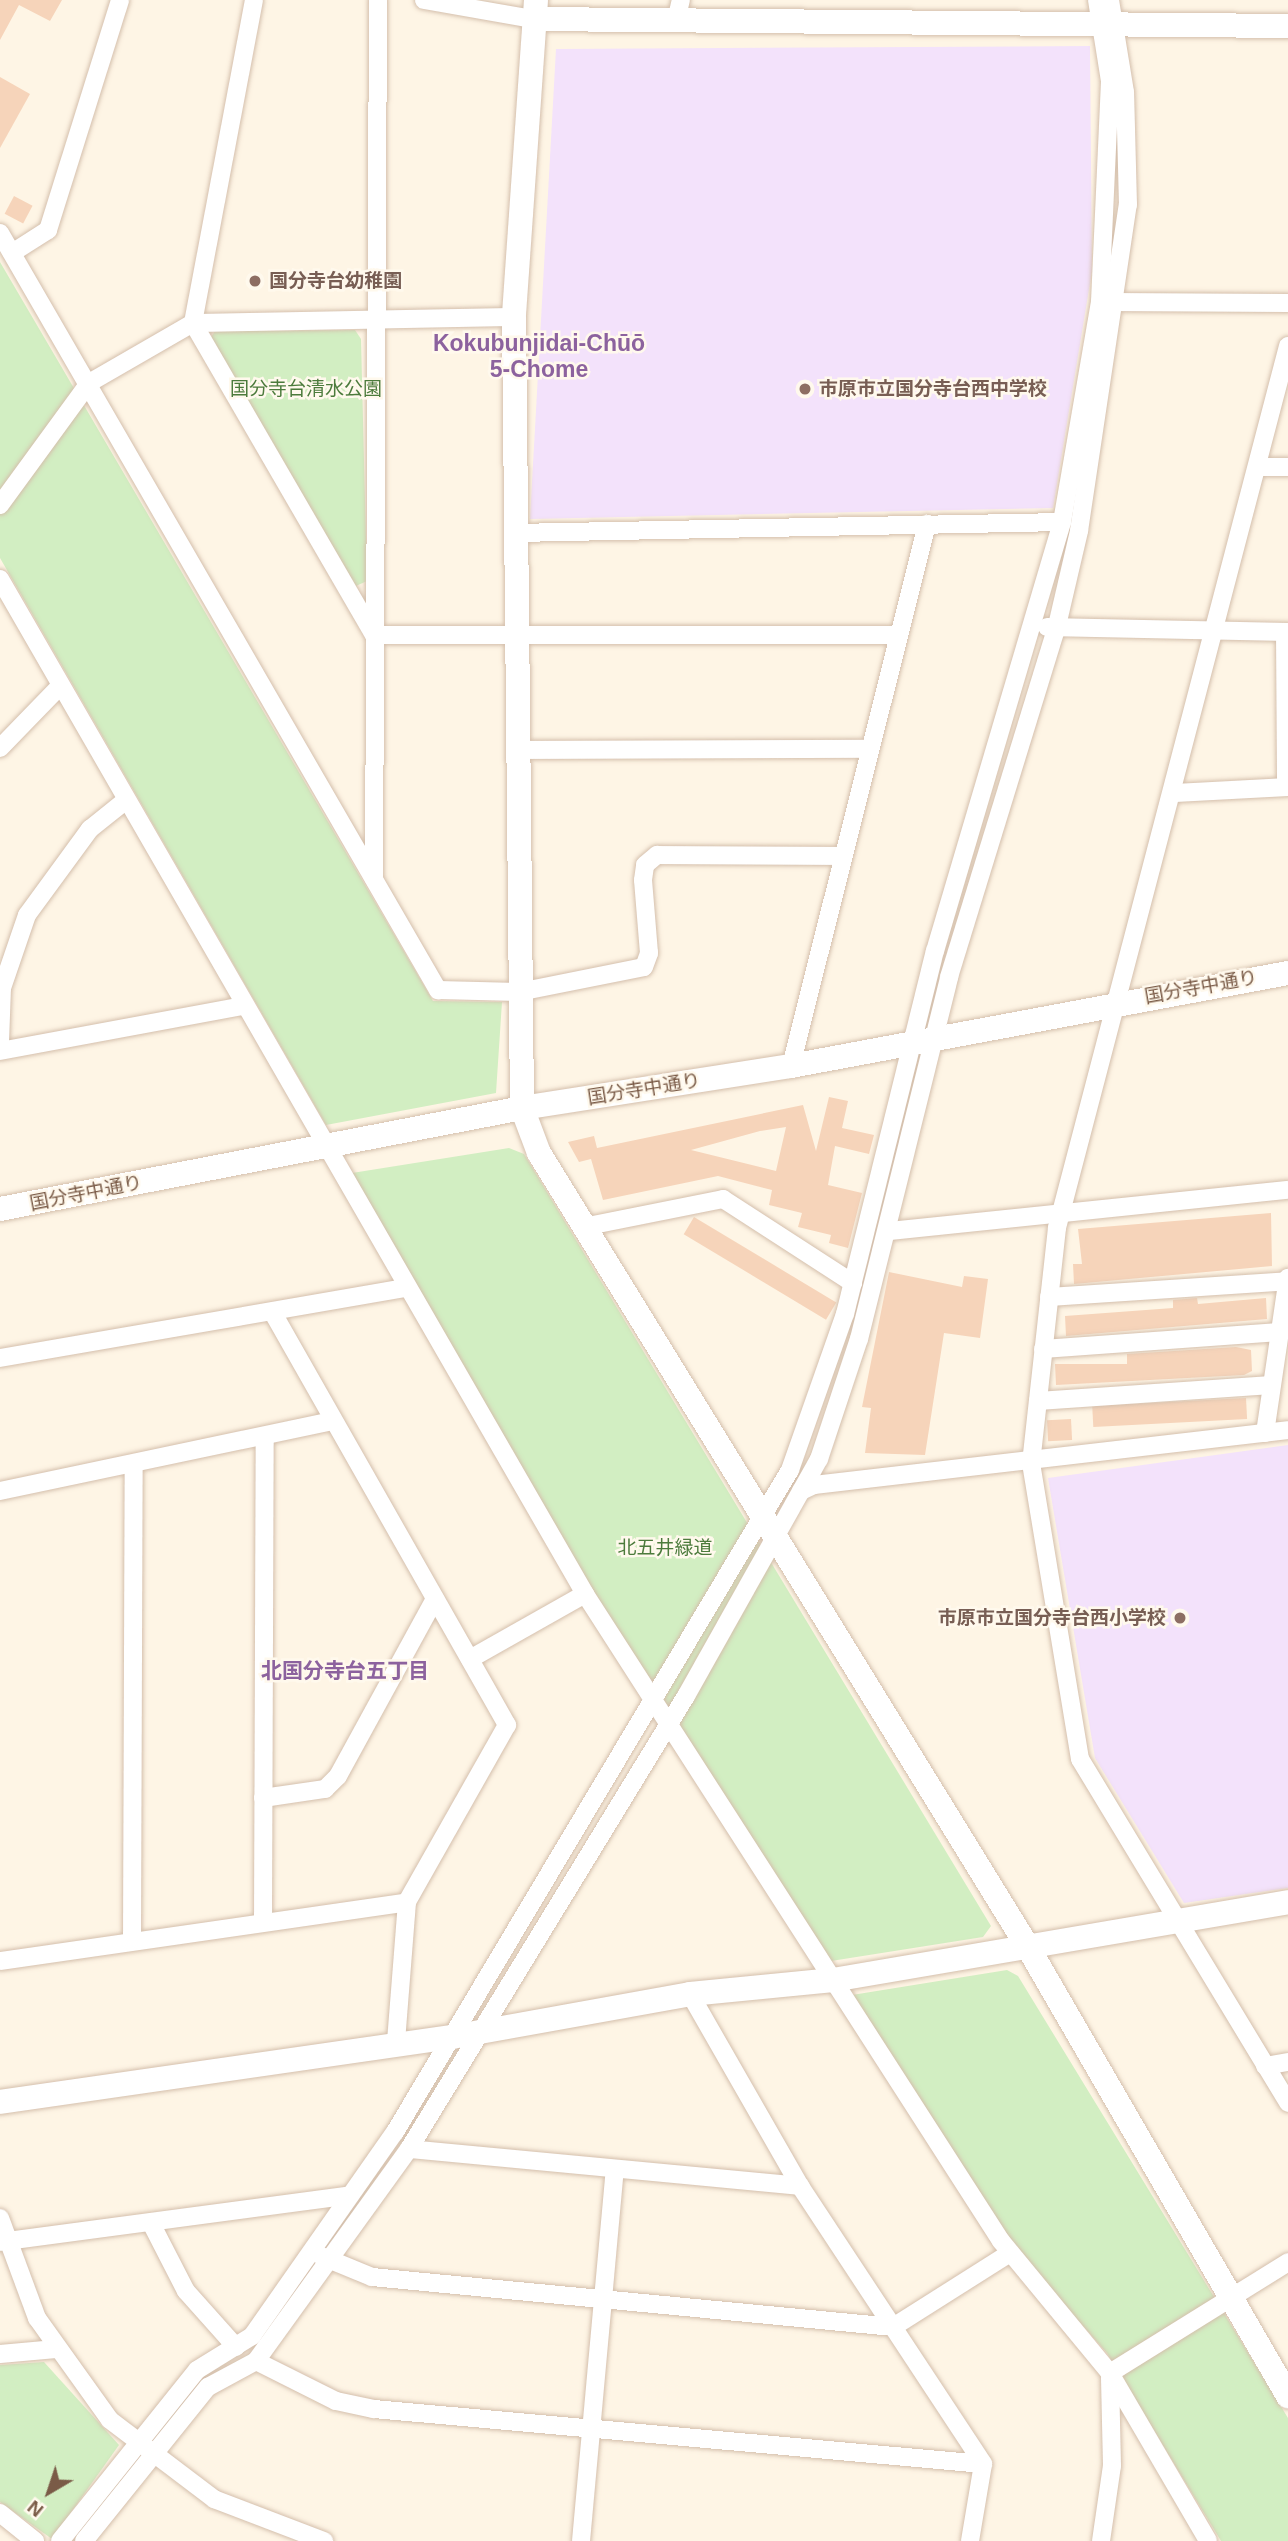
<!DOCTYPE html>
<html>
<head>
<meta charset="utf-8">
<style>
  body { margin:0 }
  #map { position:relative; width:1288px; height:2541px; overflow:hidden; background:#fef5e5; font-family:Arial,"Noto Sans JP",sans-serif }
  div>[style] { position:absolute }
  .education>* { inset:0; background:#f3e2fb }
  .green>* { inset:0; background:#d2eec2 }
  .building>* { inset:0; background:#f6d4ba; transform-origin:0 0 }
  .roads { filter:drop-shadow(0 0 2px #d4bfac) drop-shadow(0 0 2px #d4bfac) }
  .street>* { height:18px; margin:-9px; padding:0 9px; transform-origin:9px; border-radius:9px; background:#fff }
  .secondary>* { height:24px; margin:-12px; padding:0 12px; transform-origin:12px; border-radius:12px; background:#fff }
  .dots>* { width:19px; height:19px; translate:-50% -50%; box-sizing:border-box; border:4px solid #fff9ed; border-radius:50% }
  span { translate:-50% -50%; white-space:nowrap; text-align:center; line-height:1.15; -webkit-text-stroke:5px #fff9ed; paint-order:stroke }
  .education-label { font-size:19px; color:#785e54; font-weight:700 }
  .left { translate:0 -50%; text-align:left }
  .right { translate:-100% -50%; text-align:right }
  .park-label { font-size:19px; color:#4c7b3c }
  .street-label { font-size:19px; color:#7a5b47 }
  .neighbourhood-label { font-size:21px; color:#8c629e; font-weight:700 }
  .quarter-label { font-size:23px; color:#8c629e; font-weight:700 }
  .north { position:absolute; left:14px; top:2457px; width:70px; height:70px; -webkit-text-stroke:5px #fff9ed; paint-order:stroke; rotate:219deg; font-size:19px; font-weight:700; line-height:28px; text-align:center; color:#7a5b47 }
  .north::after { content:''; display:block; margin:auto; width:24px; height:32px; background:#7a5b47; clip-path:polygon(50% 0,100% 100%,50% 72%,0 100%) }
</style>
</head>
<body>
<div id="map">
  <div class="education">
    <i style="clip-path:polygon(1090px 46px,1092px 271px,1053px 508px,530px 519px,556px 49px)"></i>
    <i style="clip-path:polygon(1288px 1445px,1288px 1888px,1184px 1903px,1095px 1758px,1048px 1478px)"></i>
  </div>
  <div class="green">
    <i style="clip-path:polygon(0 262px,433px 1001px,502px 1002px,496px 1093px,326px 1125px,0 558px)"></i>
    <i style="clip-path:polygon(355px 330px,361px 339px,367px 581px,356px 586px,210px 339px,215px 331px)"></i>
    <i style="clip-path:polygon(509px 1148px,524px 1154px,991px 1926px,983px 1937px,831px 1961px,591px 1587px,352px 1173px)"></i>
    <i style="clip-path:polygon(1007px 1970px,1018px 1976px,1288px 2418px,1288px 2541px,1221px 2541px,1107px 2353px,1017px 2252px,852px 1995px)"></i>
    <i style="clip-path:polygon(44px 2362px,119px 2445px,52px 2539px,0 2502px,0 2365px)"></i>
  </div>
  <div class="building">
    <i style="clip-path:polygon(0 0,62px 0,50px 21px,19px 5px,0 40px)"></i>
    <i style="clip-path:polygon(0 77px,30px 94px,0 148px)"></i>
    <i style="left:14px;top:196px;width:21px;height:20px;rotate:28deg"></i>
    <i style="clip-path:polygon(evenodd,829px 1097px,848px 1101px,842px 1128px,874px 1135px,869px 1154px,835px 1146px,828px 1185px,862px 1193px,848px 1248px,829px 1243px,831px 1235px,798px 1227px,802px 1213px,769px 1205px,772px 1190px,718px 1176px,603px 1200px,591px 1159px,579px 1162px,568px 1142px,594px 1136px,597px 1148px,803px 1105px,816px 1151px,829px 1097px,786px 1127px,776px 1171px,691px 1150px,760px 1131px,786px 1127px)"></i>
    <i style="clip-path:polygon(1271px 1213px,1272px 1266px,1074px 1284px,1073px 1264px,1082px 1264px,1078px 1229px)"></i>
    <i style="left:694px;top:1217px;width:166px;height:20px;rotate:31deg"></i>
    <i style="clip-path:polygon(889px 1272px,962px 1287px,964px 1276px,988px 1279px,980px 1338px,944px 1333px,925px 1455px,865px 1453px,871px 1408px,862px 1407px)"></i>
    <i style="clip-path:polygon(1197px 1298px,1198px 1304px,1266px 1298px,1267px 1319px,1066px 1336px,1065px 1316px,1173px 1308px,1173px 1300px)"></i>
    <i style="clip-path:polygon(1236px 1347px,1251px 1350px,1252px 1371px,1244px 1375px,1056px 1385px,1055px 1364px,1127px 1364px,1127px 1354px)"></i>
    <i style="left:1246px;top:1398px;width:21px;height:154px;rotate:87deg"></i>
    <i style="left:1071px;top:1419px;width:21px;height:24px;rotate:87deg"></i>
  </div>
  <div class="roads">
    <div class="street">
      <i style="left:254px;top:0;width:329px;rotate:100.7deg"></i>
      <i style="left:193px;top:323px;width:361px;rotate:59.9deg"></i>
      <i style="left:374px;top:635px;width:524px"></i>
      <i style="left:424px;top:0;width:111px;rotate:9.9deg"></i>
      <i style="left:676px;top:21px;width:22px;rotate:-77deg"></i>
      <i style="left:0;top:233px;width:875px;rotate:59.95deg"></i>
      <i style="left:438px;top:990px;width:81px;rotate:1.4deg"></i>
      <i style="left:519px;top:992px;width:127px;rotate:-11.3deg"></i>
      <i style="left:644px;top:967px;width:15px;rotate:-70deg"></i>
      <i style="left:649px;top:953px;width:73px;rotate:-94.7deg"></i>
      <i style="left:643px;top:880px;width:15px;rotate:-82deg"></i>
      <i style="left:645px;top:865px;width:16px;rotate:-40deg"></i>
      <i style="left:657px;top:855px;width:184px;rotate:0.3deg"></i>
      <i style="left:12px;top:253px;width:43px;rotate:-32.6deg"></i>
      <i style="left:48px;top:230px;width:241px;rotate:-72.6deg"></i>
      <i style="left:1107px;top:302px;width:181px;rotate:0.3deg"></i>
      <i style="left:1288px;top:346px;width:912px;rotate:104.68deg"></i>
      <i style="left:1057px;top:1228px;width:236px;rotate:96.3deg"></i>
      <i style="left:1031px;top:1463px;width:300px;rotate:80.6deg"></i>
      <i style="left:1080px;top:1759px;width:402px;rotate:58.8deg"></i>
      <i style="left:1261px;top:467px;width:27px"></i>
      <i style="left:0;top:505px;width:151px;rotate:-53.9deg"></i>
      <i style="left:89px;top:383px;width:120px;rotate:-30deg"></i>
      <i style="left:193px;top:323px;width:321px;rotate:-1.1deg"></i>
      <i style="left:515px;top:533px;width:547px;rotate:-1.15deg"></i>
      <i style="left:0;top:579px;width:1172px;rotate:60.04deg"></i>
      <i style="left:585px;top:1594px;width:769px;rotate:57.26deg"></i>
      <i style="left:1001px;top:2241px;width:171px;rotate:50.5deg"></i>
      <i style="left:1110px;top:2373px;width:194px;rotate:59.7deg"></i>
      <i style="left:1047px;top:627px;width:241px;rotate:1.2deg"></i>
      <i style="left:1285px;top:632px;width:155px;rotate:89.6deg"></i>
      <i style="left:0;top:748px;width:86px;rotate:-45.9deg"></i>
      <i style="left:517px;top:750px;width:353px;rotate:-0.2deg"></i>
      <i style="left:1175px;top:793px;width:113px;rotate:-3deg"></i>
      <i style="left:374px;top:879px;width:879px;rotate:-89.74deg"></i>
      <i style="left:0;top:1042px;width:54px;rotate:-87.9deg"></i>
      <i style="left:2px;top:988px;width:77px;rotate:-71.1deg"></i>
      <i style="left:27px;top:915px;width:107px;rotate:-53.8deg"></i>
      <i style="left:90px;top:829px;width:45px;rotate:-38.7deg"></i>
      <i style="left:0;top:1051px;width:247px;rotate:-10.5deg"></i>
      <i style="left:791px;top:1066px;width:559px;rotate:-75.91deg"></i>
      <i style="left:583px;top:1227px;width:143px;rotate:-11.3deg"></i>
      <i style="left:723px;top:1199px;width:155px;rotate:32.9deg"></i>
      <i style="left:889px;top:1231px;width:401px;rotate:-5.9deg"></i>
      <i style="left:1049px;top:1297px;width:239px;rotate:-3.8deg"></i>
      <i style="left:273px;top:1313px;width:474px;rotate:60.4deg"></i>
      <i style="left:507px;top:1725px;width:203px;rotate:119.5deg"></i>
      <i style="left:407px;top:1902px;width:141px;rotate:94.5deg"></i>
      <i style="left:1043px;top:1349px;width:237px;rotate:-4.1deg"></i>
      <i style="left:0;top:1358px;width:413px;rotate:-9.8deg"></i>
      <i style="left:1038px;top:1401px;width:234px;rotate:-3.9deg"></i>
      <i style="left:1265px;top:1433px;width:157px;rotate:-81.6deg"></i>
      <i style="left:0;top:1491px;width:339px;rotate:-11.9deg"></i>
      <i style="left:801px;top:1491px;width:14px;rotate:-25deg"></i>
      <i style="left:814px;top:1485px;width:477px;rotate:-6.6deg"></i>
      <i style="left:470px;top:1659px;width:132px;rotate:-29.5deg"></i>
      <i style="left:263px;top:1798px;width:63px;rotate:-8.3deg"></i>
      <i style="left:325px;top:1789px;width:18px;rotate:-45deg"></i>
      <i style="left:338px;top:1776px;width:202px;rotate:-61.3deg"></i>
      <i style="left:263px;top:1921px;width:483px;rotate:-89.8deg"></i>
      <i style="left:132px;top:1941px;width:477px;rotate:-89.8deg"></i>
      <i style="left:0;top:1961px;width:411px;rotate:-8.2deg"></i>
      <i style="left:690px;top:1994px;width:221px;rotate:60.2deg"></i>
      <i style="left:800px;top:2186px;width:333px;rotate:56.6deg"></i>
      <i style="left:983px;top:2464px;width:78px;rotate:99.6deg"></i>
      <i style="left:1265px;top:2066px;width:23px;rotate:-10deg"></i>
      <i style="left:409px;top:2149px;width:393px;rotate:5.4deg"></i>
      <i style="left:0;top:2218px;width:107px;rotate:69.7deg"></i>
      <i style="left:37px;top:2318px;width:125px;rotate:54.4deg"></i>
      <i style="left:110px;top:2420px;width:131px;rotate:37.2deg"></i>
      <i style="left:214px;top:2499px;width:118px;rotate:20.9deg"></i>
      <i style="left:151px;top:2223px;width:76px;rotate:62.8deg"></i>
      <i style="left:186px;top:2291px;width:75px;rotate:48.2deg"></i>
      <i style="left:0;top:2242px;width:353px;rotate:-7.6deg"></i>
      <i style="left:321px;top:2256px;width:55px;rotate:22.4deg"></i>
      <i style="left:372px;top:2277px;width:523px;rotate:5.48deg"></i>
      <i style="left:893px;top:2327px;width:138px;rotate:-32.3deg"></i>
      <i style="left:0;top:2354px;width:56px;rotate:-5.1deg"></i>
      <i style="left:256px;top:2361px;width:89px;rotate:26.6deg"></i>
      <i style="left:336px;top:2401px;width:39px;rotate:12deg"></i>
      <i style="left:374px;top:2409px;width:611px;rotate:5.16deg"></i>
      <i style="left:1110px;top:2373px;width:210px;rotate:-31.9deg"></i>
      <i style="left:0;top:2513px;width:45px;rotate:38.7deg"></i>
      <i style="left:60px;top:2541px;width:219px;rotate:-51.3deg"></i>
      <i style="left:197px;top:2370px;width:65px;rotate:-31.7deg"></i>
      <i style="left:252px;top:2336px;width:249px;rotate:-55deg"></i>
      <i style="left:395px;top:2132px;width:771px;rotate:-59.18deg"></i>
      <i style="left:790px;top:1470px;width:165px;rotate:-70.6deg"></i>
      <i style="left:845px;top:1314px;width:374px;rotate:-76.1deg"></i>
      <i style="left:935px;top:951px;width:447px;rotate:-73.5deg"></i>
      <i style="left:1062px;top:522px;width:223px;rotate:-80.2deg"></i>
      <i style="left:1100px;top:302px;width:221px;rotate:-87.4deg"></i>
      <i style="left:1110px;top:81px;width:82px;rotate:-99.1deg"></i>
      <i style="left:84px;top:2541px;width:198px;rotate:-51.2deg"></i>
      <i style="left:208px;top:2387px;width:55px;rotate:-28.4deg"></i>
      <i style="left:256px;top:2361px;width:261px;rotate:-54.2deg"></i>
      <i style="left:409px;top:2149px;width:531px;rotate:-58.56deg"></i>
      <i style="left:686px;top:1696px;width:272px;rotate:-60.7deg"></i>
      <i style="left:819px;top:1459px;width:126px;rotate:-71.6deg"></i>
      <i style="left:859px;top:1339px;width:373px;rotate:-76deg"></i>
      <i style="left:949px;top:977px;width:363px;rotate:-72.9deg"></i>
      <i style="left:1056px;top:630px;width:102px;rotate:-76.9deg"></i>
      <i style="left:1079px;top:531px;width:330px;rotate:-81.5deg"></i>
      <i style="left:1128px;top:205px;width:113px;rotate:-91.5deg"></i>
      <i style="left:1125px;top:92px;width:93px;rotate:-99.3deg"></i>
      <i style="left:581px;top:2541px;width:373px;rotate:-84.8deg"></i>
      <i style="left:1101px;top:2541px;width:76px;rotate:-81.7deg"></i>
      <i style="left:1112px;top:2466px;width:89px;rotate:-91.3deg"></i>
    </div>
    <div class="secondary">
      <i style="left:536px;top:0;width:318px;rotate:94deg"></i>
      <i style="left:514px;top:317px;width:791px;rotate:89.42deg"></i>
      <i style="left:522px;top:1108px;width:48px;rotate:69.3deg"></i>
      <i style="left:539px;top:1153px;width:935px;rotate:58.38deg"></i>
      <i style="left:1029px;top:1949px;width:517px;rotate:59.91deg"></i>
      <i style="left:533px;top:19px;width:755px;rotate:0.53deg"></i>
      <i style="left:0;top:1209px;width:532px;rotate:-10.95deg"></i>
      <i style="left:522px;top:1108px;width:272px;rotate:-8.9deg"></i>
      <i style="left:791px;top:1066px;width:506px;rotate:-10.6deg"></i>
      <i style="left:0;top:2102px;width:457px;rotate:-8.2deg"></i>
      <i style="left:452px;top:2037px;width:242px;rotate:-10.2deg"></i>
      <i style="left:690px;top:1994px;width:144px;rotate:-5.6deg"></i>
      <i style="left:833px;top:1980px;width:462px;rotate:-9.7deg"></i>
    </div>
  </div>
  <div class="dots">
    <i style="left:255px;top:281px;background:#8d6e63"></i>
    <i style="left:805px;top:389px;background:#8d6e63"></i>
    <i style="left:1180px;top:1618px;background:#8d6e63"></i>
  </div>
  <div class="education-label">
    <span class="left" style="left:269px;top:281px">国分寺台幼稚園</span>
    <span class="left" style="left:819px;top:389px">市原市立国分寺台西中学校</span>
    <span class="right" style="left:1166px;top:1618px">市原市立国分寺台西小学校</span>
  </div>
  <div class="park-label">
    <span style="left:306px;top:389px">国分寺台清水公園</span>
    <span style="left:665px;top:1548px">北五井緑道</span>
  </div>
  <div class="street-label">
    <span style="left:1201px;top:987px;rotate:-10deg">国分寺中通り</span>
    <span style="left:644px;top:1089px;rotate:-9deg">国分寺中通り</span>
    <span style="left:86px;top:1193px;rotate:-11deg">国分寺中通り</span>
  </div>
  <div class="neighbourhood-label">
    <span style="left:345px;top:1671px">北国分寺台五丁目</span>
  </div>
  <div class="quarter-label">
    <span style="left:539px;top:356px">Kokubunjidai-Chūō<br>5-Chome</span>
  </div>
  <div class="north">N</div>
</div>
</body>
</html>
